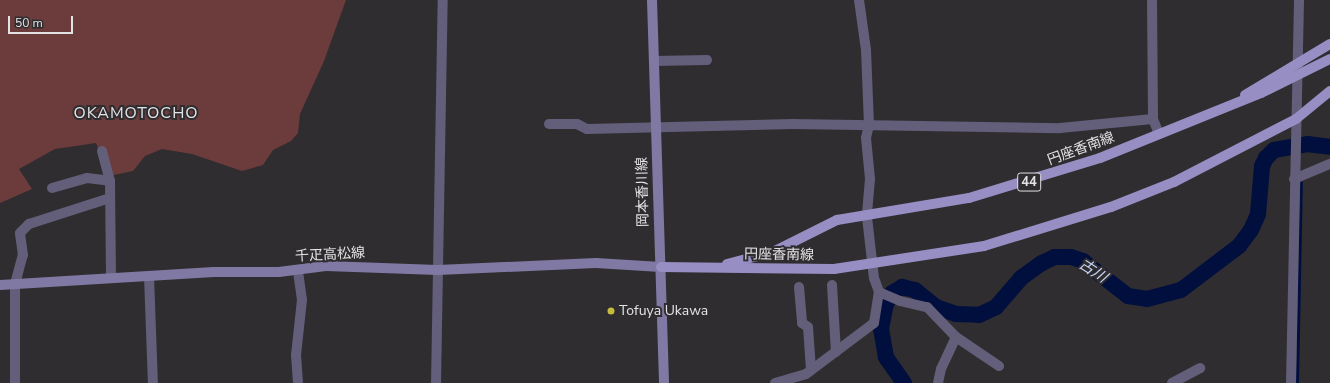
<!DOCTYPE html>
<html>
<head>
<meta charset="utf-8">
<style>
  body { margin:0 }
  #map { position:relative; width:1330px; height:383px; overflow:hidden; background:#2f2d30; font-family:"Nunito Sans","Noto Sans JP",sans-serif }
  div>[style] { position:absolute }
  .green>* { inset:0; background:#6c3b3c }
  .stream>* { height:2.5px; margin:-1.25px; padding:0 1.25px; transform-origin:1.25px; border-radius:1.25px; background:#010f3f }
  .river>* { height:16px; margin:-8px; padding:0 8px; transform-origin:8px; border-radius:8px; background:#010f3f }
  .street>* { height:10px; margin:-5px; padding:0 5px; transform-origin:5px; border-radius:5px; background:#635e79 }
  .secondary>* { height:10px; margin:-5px; padding:0 5px; transform-origin:5px; border-radius:5px; background:#8079a3 }
  .primary>* { height:10px; margin:-5px; padding:0 5px; transform-origin:5px; border-radius:5px; background:#978ec4 }
  .dots>* { width:11px; height:11px; translate:-50% -50%; box-sizing:border-box; border:2px solid #2f2d30; border-radius:50% }
  span { translate:-50% -50%; white-space:nowrap; text-align:center; line-height:1.15; -webkit-text-stroke:4px #2f2d30; paint-order:stroke }
  .shield-label span { padding:1px 3px; background:#2f2d30; border:1px solid; border-radius:3px; -webkit-text-stroke-width:0 }
  .shield-label { font-size:13px; color:#e3e2e4; font-weight:700 }
  .street-label { font-size:14px; color:#e3e2e4 }
  .poi-label { font-size:14px; color:#e3e2e4 }
  .left { translate:0 -50%; text-align:left }
  .water-label { font-size:15px; color:#c6d7f8; font-style:italic }
  .quarter-label { font-size:16px; color:#e3e2e4; letter-spacing:1px }
  .scale { position:absolute; left:8px; top:16px; width:65px; height:18px; box-sizing:border-box; border:2px solid #e3e2e4; border-top:0; padding-left:5px; font-size:12px; line-height:14px; white-space:nowrap; color:#e3e2e4; -webkit-text-stroke:3px #2f2d30; paint-order:stroke }
</style>
</head>
<body>
<div id="map">
  <div class="green">
    <i style="clip-path:polygon(0 0,346px 0,324px 61px,300px 114px,298px 133px,291px 141px,273px 150px,263px 165px,242px 171px,192px 154px,162px 149px,145px 156px,133px 171px,109px 176px,96px 143px,55px 149px,19px 169px,32px 189px,0 203px)"></i>
  </div>
  <div class="stream">
    <i style="left:1297px;top:383px;width:200px;rotate:-88.9deg"></i>
  </div>
  <div class="river">
    <i style="left:904px;top:383px;width:32px;rotate:-125deg"></i>
    <i style="left:886px;top:357px;width:28px;rotate:-100deg"></i>
    <i style="left:881px;top:329px;width:25px;rotate:-79deg"></i>
    <i style="left:886px;top:304px;width:13px;rotate:-61deg"></i>
    <i style="left:892px;top:293px;width:12px;rotate:-31deg"></i>
    <i style="left:902px;top:287px;width:13px;rotate:13deg"></i>
    <i style="left:915px;top:290px;width:27px;rotate:39deg"></i>
    <i style="left:936px;top:307px;width:21px;rotate:19deg"></i>
    <i style="left:956px;top:314px;width:23px;rotate:2deg"></i>
    <i style="left:979px;top:315px;width:19px;rotate:-25deg"></i>
    <i style="left:996px;top:307px;width:38px;rotate:-49deg"></i>
    <i style="left:1021px;top:278px;width:26px;rotate:-36deg"></i>
    <i style="left:1042px;top:263px;width:14px;rotate:-25deg"></i>
    <i style="left:1055px;top:257px;width:16px"></i>
    <i style="left:1071px;top:257px;width:13px;rotate:18deg"></i>
    <i style="left:1083px;top:261px;width:57px;rotate:37.9deg"></i>
    <i style="left:1128px;top:296px;width:19px;rotate:9deg"></i>
    <i style="left:1147px;top:299px;width:35px;rotate:-15deg"></i>
    <i style="left:1181px;top:290px;width:73px;rotate:-37.2deg"></i>
    <i style="left:1239px;top:246px;width:20px;rotate:-53deg"></i>
    <i style="left:1251px;top:230px;width:17px;rotate:-66deg"></i>
    <i style="left:1258px;top:214px;width:48px;rotate:-85.2deg"></i>
    <i style="left:1262px;top:166px;width:9px;rotate:-63deg"></i>
    <i style="left:1266px;top:158px;width:11px;rotate:-45deg"></i>
    <i style="left:1274px;top:150px;width:34px;rotate:-10deg"></i>
    <i style="left:1307px;top:144px;width:23px;rotate:7deg"></i>
  </div>
  <div class="street">
    <i style="left:859px;top:0;width:50px;rotate:82deg"></i>
    <i style="left:866px;top:50px;width:75px;rotate:87.7deg"></i>
    <i style="left:869px;top:125px;width:13px;rotate:103deg"></i>
    <i style="left:866px;top:138px;width:41px;rotate:84.4deg"></i>
    <i style="left:870px;top:179px;width:38px;rotate:95deg"></i>
    <i style="left:867px;top:217px;width:61px;rotate:83.5deg"></i>
    <i style="left:874px;top:278px;width:15px;rotate:70deg"></i>
    <i style="left:879px;top:292px;width:23px;rotate:23deg"></i>
    <i style="left:900px;top:301px;width:28px;rotate:13deg"></i>
    <i style="left:927px;top:307px;width:42px;rotate:46deg"></i>
    <i style="left:956px;top:337px;width:52px;rotate:34deg"></i>
    <i style="left:1152px;top:0;width:119px;rotate:89.5deg"></i>
    <i style="left:1153px;top:119px;width:16px;rotate:68deg"></i>
    <i style="left:654px;top:61px;width:53px;rotate:-1.1deg"></i>
    <i style="left:549px;top:124px;width:28px"></i>
    <i style="left:577px;top:124px;width:11px;rotate:27deg"></i>
    <i style="left:587px;top:129px;width:206px;rotate:-1.4deg"></i>
    <i style="left:793px;top:124px;width:267px;rotate:0.9deg"></i>
    <i style="left:1060px;top:128px;width:93px;rotate:-5.5deg"></i>
    <i style="left:102px;top:151px;width:31px;rotate:75deg"></i>
    <i style="left:110px;top:181px;width:97px;rotate:89.4deg"></i>
    <i style="left:1294px;top:179px;width:39px;rotate:-23deg"></i>
    <i style="left:52px;top:188px;width:36px;rotate:-16deg"></i>
    <i style="left:87px;top:178px;width:23px;rotate:7deg"></i>
    <i style="left:149px;top:276px;width:107px;rotate:87.9deg"></i>
    <i style="left:832px;top:285px;width:67px;rotate:86.6deg"></i>
    <i style="left:799px;top:287px;width:36px;rotate:85deg"></i>
    <i style="left:802px;top:323px;width:7px;rotate:34deg"></i>
    <i style="left:808px;top:327px;width:43px;rotate:86deg"></i>
    <i style="left:15px;top:383px;width:99px;rotate:-90deg"></i>
    <i style="left:15px;top:284px;width:30px;rotate:-75deg"></i>
    <i style="left:23px;top:255px;width:22px;rotate:-98deg"></i>
    <i style="left:20px;top:233px;width:13px;rotate:-45deg"></i>
    <i style="left:29px;top:224px;width:85px;rotate:-17.8deg"></i>
    <i style="left:298px;top:383px;width:28px;rotate:-94deg"></i>
    <i style="left:296px;top:355px;width:55px;rotate:-83.8deg"></i>
    <i style="left:302px;top:300px;width:30px;rotate:-98deg"></i>
    <i style="left:436px;top:383px;width:383px;rotate:-89deg"></i>
    <i style="left:775px;top:383px;width:32px;rotate:-16deg"></i>
    <i style="left:806px;top:374px;width:85px;rotate:-36.9deg"></i>
    <i style="left:874px;top:323px;width:31px;rotate:-81deg"></i>
    <i style="left:938px;top:383px;width:14px;rotate:-78deg"></i>
    <i style="left:941px;top:369px;width:35px;rotate:-65deg"></i>
    <i style="left:1172px;top:383px;width:32px;rotate:-28deg"></i>
    <i style="left:1291px;top:383px;width:383px;rotate:-88.8deg"></i>
  </div>
  <div class="secondary">
    <i style="left:652px;top:0;width:383px;rotate:88.2deg"></i>
    <i style="left:0;top:285px;width:214px;rotate:-3.5deg"></i>
    <i style="left:214px;top:272px;width:65px"></i>
    <i style="left:279px;top:272px;width:47px;rotate:-7.3deg"></i>
    <i style="left:326px;top:266px;width:112px;rotate:2deg"></i>
    <i style="left:438px;top:270px;width:158px;rotate:-2.5deg"></i>
    <i style="left:596px;top:263px;width:65px;rotate:3.5deg"></i>
  </div>
  <div class="primary">
    <i style="left:1245px;top:95px;width:99px;rotate:-31deg"></i>
    <i style="left:727px;top:264px;width:48px;rotate:-14.6deg"></i>
    <i style="left:773px;top:252px;width:72px;rotate:-26.6deg"></i>
    <i style="left:837px;top:220px;width:134px;rotate:-9.5deg"></i>
    <i style="left:969px;top:198px;width:137px;rotate:-17deg"></i>
    <i style="left:1100px;top:158px;width:174px;rotate:-22deg"></i>
    <i style="left:1261px;top:93px;width:77px;rotate:-26.2deg"></i>
    <i style="left:661px;top:267px;width:173px;rotate:0.7deg"></i>
    <i style="left:834px;top:269px;width:152px;rotate:-8.7deg"></i>
    <i style="left:984px;top:246px;width:133px;rotate:-17.1deg"></i>
    <i style="left:1111px;top:207px;width:68px;rotate:-21.6deg"></i>
    <i style="left:1174px;top:182px;width:137px;rotate:-27.3deg"></i>
    <i style="left:1296px;top:119px;width:44px;rotate:-39.5deg"></i>
  </div>
  <div class="dots">
    <i style="left:611px;top:311px;background:#c5bc3d"></i>
  </div>
  <div class="shield-label">
    <span style="left:1029px;top:182px">44</span>
  </div>
  <div class="street-label">
    <span style="left:1081px;top:149px;rotate:-20deg">円座香南線</span>
    <span style="left:643px;top:192px;rotate:-91deg">岡本香川線</span>
    <span style="left:330px;top:255px;rotate:-3deg">千疋高松線</span>
    <span style="left:779px;top:255px;rotate:1deg">円座香南線</span>
  </div>
  <div class="poi-label">
    <span class="left" style="left:619px;top:311px">Tofuya Ukawa</span>
  </div>
  <div class="water-label">
    <span style="left:1093px;top:271px;rotate:33deg">古川</span>
  </div>
  <div class="quarter-label">
    <span style="left:136px;top:113px">OKAMOTOCHO</span>
  </div>
  <div class="scale">50 m</div>
</div>
</body>
</html>
